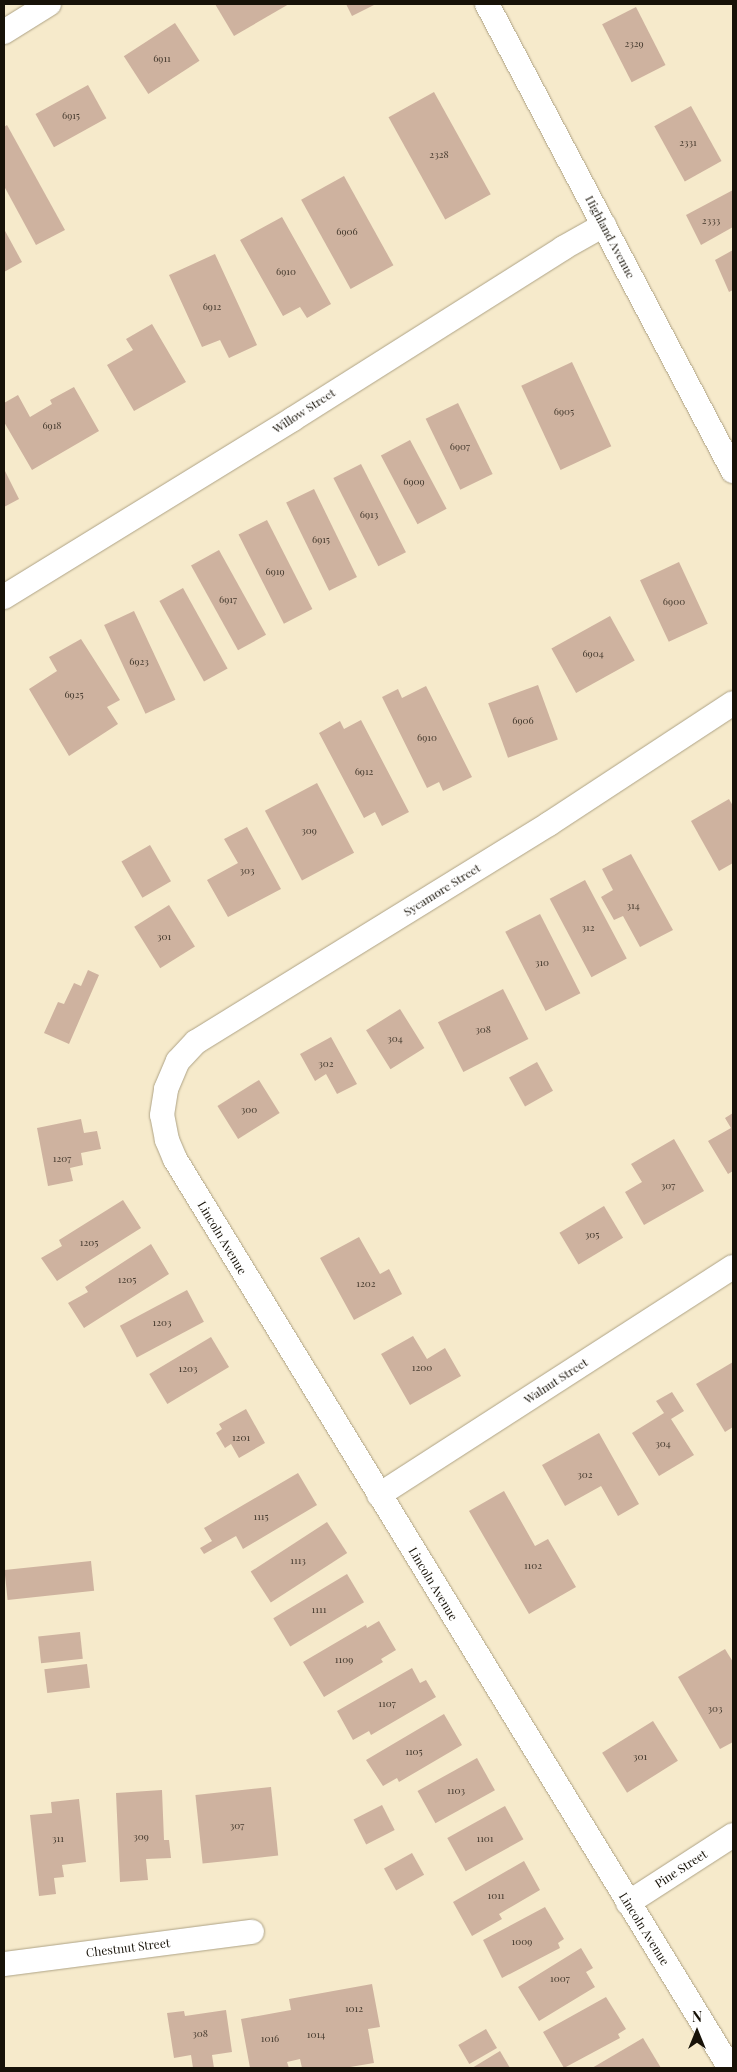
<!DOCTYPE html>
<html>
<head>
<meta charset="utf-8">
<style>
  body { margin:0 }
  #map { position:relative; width:737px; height:2072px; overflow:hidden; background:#f6eacb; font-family:"Playfair Display",serif }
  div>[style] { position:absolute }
  .building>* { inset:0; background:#ceb29f; transform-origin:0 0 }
  .roads { filter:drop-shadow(0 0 1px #aea386) drop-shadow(0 0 1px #aea386) }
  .street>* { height:24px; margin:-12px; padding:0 12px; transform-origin:12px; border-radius:12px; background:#fff }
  span { translate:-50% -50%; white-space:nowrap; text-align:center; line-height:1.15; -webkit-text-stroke:4px #fff; paint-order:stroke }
  .number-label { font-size:10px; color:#453a2e }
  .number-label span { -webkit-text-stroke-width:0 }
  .street-label { font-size:12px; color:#171208 }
  .frame { position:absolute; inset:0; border:5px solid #171208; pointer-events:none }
  .north { position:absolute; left:672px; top:2007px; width:50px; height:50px; -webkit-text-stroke:4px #fff; paint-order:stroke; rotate:0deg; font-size:14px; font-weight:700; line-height:20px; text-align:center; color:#171208 }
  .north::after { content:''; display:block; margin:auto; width:18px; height:22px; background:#171208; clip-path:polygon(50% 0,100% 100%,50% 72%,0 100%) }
</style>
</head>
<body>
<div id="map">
  <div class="building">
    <i style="clip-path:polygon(215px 4px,289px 4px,234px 36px)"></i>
    <i style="clip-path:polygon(346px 4px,376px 4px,352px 16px)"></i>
    <i style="left:636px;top:7px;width:65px;height:38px;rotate:63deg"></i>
    <i style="left:175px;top:23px;width:45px;height:61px;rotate:57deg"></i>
    <i style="left:88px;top:85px;width:38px;height:60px;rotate:61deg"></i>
    <i style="left:434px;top:92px;width:117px;height:52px;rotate:61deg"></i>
    <i style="left:691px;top:106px;width:63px;height:42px;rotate:61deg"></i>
    <i style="clip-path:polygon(7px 125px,65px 230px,36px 245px,4px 186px,4px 127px)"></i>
    <i style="left:344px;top:176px;width:102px;height:49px;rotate:61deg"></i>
    <i style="clip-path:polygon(733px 190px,733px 227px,701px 245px,686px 215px)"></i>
    <i style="clip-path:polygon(282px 217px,331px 304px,307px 318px,300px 307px,283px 316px,240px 240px)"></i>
    <i style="clip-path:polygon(4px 229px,22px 262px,4px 272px)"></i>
    <i style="clip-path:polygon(733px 250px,733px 290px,729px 292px,715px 260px)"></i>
    <i style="clip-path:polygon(215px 254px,257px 345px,229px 358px,220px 340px,202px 347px,169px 275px)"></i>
    <i style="clip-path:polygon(152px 324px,186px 382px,134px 411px,107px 365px,133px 350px,126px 339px)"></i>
    <i style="left:572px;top:362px;width:93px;height:56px;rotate:65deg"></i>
    <i style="clip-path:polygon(74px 387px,99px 431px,32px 470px,4px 422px,4px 403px,18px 395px,30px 417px,52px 404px,50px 400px)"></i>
    <i style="left:458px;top:403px;width:79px;height:36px;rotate:64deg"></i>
    <i style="left:410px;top:440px;width:78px;height:33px;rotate:62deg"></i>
    <i style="left:361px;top:464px;width:99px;height:31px;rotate:63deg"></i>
    <i style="clip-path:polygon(4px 469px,19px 499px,4px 507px)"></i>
    <i style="left:314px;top:489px;width:98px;height:31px;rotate:64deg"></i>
    <i style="left:267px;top:520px;width:100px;height:32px;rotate:63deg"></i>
    <i style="left:219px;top:550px;width:97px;height:32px;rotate:61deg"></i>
    <i style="left:679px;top:562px;width:68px;height:43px;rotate:65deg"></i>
    <i style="left:183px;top:588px;width:92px;height:27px;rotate:61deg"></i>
    <i style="left:134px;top:611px;width:98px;height:33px;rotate:65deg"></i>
    <i style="left:610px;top:616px;width:51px;height:67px;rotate:61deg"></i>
    <i style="clip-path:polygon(81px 639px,120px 700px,107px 707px,118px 724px,69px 756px,29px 689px,57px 671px,49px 657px)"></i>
    <i style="left:538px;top:685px;width:58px;height:53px;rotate:70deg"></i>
    <i style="clip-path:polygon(426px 686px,472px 777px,443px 791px,439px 782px,427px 788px,382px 697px,398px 689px,402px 698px)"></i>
    <i style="clip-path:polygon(361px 720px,409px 812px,382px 826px,375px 812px,364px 818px,319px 733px,340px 721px,344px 729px)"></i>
    <i style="left:317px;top:783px;width:79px;height:59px;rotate:62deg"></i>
    <i style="clip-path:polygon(729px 799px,733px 806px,733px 863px,719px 871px,691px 821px)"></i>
    <i style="clip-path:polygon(247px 827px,281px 889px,228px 917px,207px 880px,238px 863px,224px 839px)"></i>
    <i style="left:150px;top:845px;width:42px;height:33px;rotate:60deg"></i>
    <i style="clip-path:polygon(631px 854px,673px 930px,640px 947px,623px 916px,614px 920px,601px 897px,613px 890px,602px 869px)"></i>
    <i style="left:585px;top:880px;width:89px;height:40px;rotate:62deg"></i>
    <i style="left:169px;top:905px;width:49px;height:41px;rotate:58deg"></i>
    <i style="left:540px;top:914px;width:89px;height:39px;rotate:63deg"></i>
    <i style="clip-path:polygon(88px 970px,99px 975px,69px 1044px,44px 1033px,58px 1002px,64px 1004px,74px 983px,81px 986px)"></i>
    <i style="left:503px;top:989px;width:56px;height:73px;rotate:63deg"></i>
    <i style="left:400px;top:1009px;width:46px;height:40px;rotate:58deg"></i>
    <i style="clip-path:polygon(331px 1037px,357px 1084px,337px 1094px,326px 1074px,315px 1081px,300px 1054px)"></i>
    <i style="left:537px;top:1062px;width:33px;height:32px;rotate:61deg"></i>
    <i style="left:259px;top:1080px;width:39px;height:49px;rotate:58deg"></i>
    <i style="clip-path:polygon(733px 1113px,733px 1171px,728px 1174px,708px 1141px,731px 1128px,725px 1118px)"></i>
    <i style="clip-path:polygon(81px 1119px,84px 1133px,97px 1131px,101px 1149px,81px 1153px,83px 1165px,70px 1168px,73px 1181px,48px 1186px,37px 1128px)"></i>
    <i style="clip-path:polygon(674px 1139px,704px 1191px,644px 1225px,625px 1192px,642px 1182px,631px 1164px)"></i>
    <i style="clip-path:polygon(123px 1200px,141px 1228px,57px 1281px,41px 1258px,62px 1246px,59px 1240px)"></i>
    <i style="left:604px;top:1206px;width:37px;height:52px;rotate:59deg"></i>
    <i style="clip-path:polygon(359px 1237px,380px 1274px,389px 1269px,402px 1294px,354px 1320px,320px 1258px)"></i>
    <i style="clip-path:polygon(151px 1244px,169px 1274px,84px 1328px,68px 1303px,88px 1292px,85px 1287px)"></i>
    <i style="left:187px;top:1290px;width:36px;height:76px;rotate:62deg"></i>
    <i style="clip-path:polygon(413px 1336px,427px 1359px,445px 1348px,461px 1376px,410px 1405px,381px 1354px)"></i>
    <i style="left:211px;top:1337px;width:35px;height:72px;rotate:59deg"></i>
    <i style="clip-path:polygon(733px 1362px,733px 1427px,725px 1432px,696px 1384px)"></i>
    <i style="clip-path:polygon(672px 1392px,684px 1411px,671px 1419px,694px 1455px,659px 1476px,632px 1433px,664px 1413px,656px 1401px)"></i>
    <i style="clip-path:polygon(246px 1409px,265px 1443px,239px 1458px,231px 1444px,225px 1448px,216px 1433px,222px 1429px,219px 1424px)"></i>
    <i style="clip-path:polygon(599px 1433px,639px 1504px,618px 1516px,601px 1486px,565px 1506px,542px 1465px)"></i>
    <i style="clip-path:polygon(298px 1473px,317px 1505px,243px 1549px,236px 1536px,204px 1554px,200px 1548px,212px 1541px,204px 1528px)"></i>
    <i style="clip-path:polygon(504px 1491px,535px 1546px,548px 1539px,576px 1587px,529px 1614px,469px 1511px)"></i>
    <i style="left:327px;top:1522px;width:37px;height:91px;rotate:57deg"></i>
    <i style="left:91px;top:1561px;width:30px;height:87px;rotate:84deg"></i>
    <i style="left:347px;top:1574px;width:33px;height:86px;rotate:59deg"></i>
    <i style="clip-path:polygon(379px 1621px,396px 1650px,381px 1659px,383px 1662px,324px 1697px,303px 1662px,366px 1625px,367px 1628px)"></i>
    <i style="left:80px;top:1632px;width:27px;height:42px;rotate:84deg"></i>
    <i style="clip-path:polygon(725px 1649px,733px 1662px,733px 1742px,720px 1749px,678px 1677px)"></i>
    <i style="left:87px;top:1664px;width:24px;height:43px;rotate:83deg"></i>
    <i style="clip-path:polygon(412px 1668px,420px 1683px,426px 1680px,436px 1697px,371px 1735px,369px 1731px,353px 1740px,337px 1711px)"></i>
    <i style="clip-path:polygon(444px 1714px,462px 1745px,399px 1782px,397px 1778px,383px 1786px,366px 1760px)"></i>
    <i style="left:653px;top:1721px;width:47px;height:60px;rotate:58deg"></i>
    <i style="left:477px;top:1758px;width:37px;height:68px;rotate:61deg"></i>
    <i style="left:271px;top:1787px;width:69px;height:76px;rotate:84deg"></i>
    <i style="clip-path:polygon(162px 1790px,164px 1840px,169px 1840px,171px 1858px,146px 1859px,148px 1880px,120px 1882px,116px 1793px)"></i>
    <i style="clip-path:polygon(79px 1799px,86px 1862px,62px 1865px,64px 1877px,54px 1878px,56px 1894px,39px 1896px,30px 1815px,52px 1813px,51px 1802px)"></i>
    <i style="left:382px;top:1805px;width:28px;height:32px;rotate:63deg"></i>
    <i style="left:505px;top:1806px;width:38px;height:66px;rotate:61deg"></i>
    <i style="left:412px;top:1853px;width:25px;height:32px;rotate:61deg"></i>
    <i style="clip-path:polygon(524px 1861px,540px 1890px,499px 1914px,502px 1919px,472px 1936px,453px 1902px)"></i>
    <i style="clip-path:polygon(545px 1907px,564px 1939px,558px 1943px,560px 1948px,502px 1978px,483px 1940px)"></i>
    <i style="clip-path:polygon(581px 1948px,593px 1968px,586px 1972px,595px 1987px,539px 2021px,518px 1987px)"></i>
    <i style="clip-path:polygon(372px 1984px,380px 2027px,368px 2029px,374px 2063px,344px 2068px,302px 2068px,300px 2059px,287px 2062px,289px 2068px,250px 2068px,241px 2019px,291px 2010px,289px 1999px)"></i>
    <i style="clip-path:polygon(606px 1997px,626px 2029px,618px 2034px,620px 2038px,564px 2068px,543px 2032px)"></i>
    <i style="clip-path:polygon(226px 2010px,232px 2052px,212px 2055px,214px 2068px,193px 2068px,191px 2055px,174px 2058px,167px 2013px,184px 2011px,185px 2016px)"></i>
    <i style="left:486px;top:2029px;width:22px;height:32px;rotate:60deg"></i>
    <i style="clip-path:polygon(643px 2038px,661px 2068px,592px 2068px)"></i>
    <i style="clip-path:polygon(500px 2051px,510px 2068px,472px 2068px)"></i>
  </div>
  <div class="roads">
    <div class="street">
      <i style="left:487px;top:4px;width:528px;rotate:62.22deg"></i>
      <i style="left:4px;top:32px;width:53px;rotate:-31.9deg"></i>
      <i style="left:4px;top:597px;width:339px;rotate:-31.6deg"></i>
      <i style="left:293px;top:419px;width:320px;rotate:-32.3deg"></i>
      <i style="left:563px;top:248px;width:47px;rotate:-29.3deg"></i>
      <i style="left:379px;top:1495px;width:421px;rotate:-32.8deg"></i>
      <i style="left:628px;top:1903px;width:125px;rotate:-32.9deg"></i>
      <i style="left:4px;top:1964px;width:250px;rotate:-7.4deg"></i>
      <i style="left:730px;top:2068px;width:1065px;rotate:-121.41deg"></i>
      <i style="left:175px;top:1159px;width:21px;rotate:-113deg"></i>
      <i style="left:167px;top:1140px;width:25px;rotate:-101deg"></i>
      <i style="left:162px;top:1115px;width:26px;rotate:-81deg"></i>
      <i style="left:166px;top:1089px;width:30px;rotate:-67deg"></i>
      <i style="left:178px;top:1061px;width:26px;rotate:-47deg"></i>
      <i style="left:196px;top:1042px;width:415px;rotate:-31.7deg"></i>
      <i style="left:549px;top:824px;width:220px;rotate:-33.3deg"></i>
    </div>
  </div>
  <div class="number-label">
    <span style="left:634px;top:44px">2329</span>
    <span style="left:162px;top:59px">6911</span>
    <span style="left:71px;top:116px">6915</span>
    <span style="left:688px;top:143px">2331</span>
    <span style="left:439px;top:155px">2328</span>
    <span style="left:711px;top:221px">2333</span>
    <span style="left:347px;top:232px">6906</span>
    <span style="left:286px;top:272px">6910</span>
    <span style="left:212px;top:307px">6912</span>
    <span style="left:564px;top:412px">6905</span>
    <span style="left:52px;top:426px">6918</span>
    <span style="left:460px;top:447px">6907</span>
    <span style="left:414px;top:482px">6909</span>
    <span style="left:369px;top:515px">6913</span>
    <span style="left:321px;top:540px">6915</span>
    <span style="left:275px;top:572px">6919</span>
    <span style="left:228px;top:600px">6917</span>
    <span style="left:674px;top:602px">6900</span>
    <span style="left:593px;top:654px">6904</span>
    <span style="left:139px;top:662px">6923</span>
    <span style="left:74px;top:695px">6925</span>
    <span style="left:523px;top:721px">6906</span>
    <span style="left:427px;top:738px">6910</span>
    <span style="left:364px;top:772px">6912</span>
    <span style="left:309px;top:831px">309</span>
    <span style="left:247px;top:871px">303</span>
    <span style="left:633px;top:906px">314</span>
    <span style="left:588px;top:928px">312</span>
    <span style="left:164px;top:937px">301</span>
    <span style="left:542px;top:963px">310</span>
    <span style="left:483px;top:1030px">308</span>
    <span style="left:395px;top:1039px">304</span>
    <span style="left:326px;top:1064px">302</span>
    <span style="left:249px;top:1110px">300</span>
    <span style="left:62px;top:1159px">1207</span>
    <span style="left:668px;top:1186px">307</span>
    <span style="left:592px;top:1235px">305</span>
    <span style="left:89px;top:1243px">1205</span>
    <span style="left:127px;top:1280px">1205</span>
    <span style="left:366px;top:1284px">1202</span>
    <span style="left:162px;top:1323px">1203</span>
    <span style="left:422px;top:1368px">1200</span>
    <span style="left:188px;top:1369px">1203</span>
    <span style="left:241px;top:1438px">1201</span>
    <span style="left:663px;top:1444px">304</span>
    <span style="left:585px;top:1475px">302</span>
    <span style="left:261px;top:1517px">1115</span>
    <span style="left:298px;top:1561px">1113</span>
    <span style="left:533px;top:1566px">1102</span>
    <span style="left:319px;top:1610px">1111</span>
    <span style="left:344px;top:1660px">1109</span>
    <span style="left:387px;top:1704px">1107</span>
    <span style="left:715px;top:1709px">303</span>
    <span style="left:414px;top:1752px">1105</span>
    <span style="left:640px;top:1757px">301</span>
    <span style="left:456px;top:1791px">1103</span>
    <span style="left:237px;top:1826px">307</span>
    <span style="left:141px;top:1837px">309</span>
    <span style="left:58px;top:1839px">311</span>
    <span style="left:485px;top:1839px">1101</span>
    <span style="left:496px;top:1896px">1011</span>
    <span style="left:522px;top:1942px">1009</span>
    <span style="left:560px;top:1979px">1007</span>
    <span style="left:354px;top:2009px">1012</span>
    <span style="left:200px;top:2034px">308</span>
    <span style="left:316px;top:2035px">1014</span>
    <span style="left:270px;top:2039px">1016</span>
  </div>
  <div class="street-label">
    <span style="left:610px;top:237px;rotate:62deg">Highland Avenue</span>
    <span style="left:304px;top:411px;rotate:-33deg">Willow Street</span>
    <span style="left:442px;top:890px;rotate:-32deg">Sycamore Street</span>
    <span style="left:222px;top:1238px;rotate:59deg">Lincoln Avenue</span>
    <span style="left:556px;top:1381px;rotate:-33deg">Walnut Street</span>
    <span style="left:433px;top:1584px;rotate:59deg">Lincoln Avenue</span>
    <span style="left:681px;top:1869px;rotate:-33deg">Pine Street</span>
    <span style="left:644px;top:1929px;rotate:58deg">Lincoln Avenue</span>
    <span style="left:128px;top:1948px;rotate:-7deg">Chestnut Street</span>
  </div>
  <div class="frame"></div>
  <div class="north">N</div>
</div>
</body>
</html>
